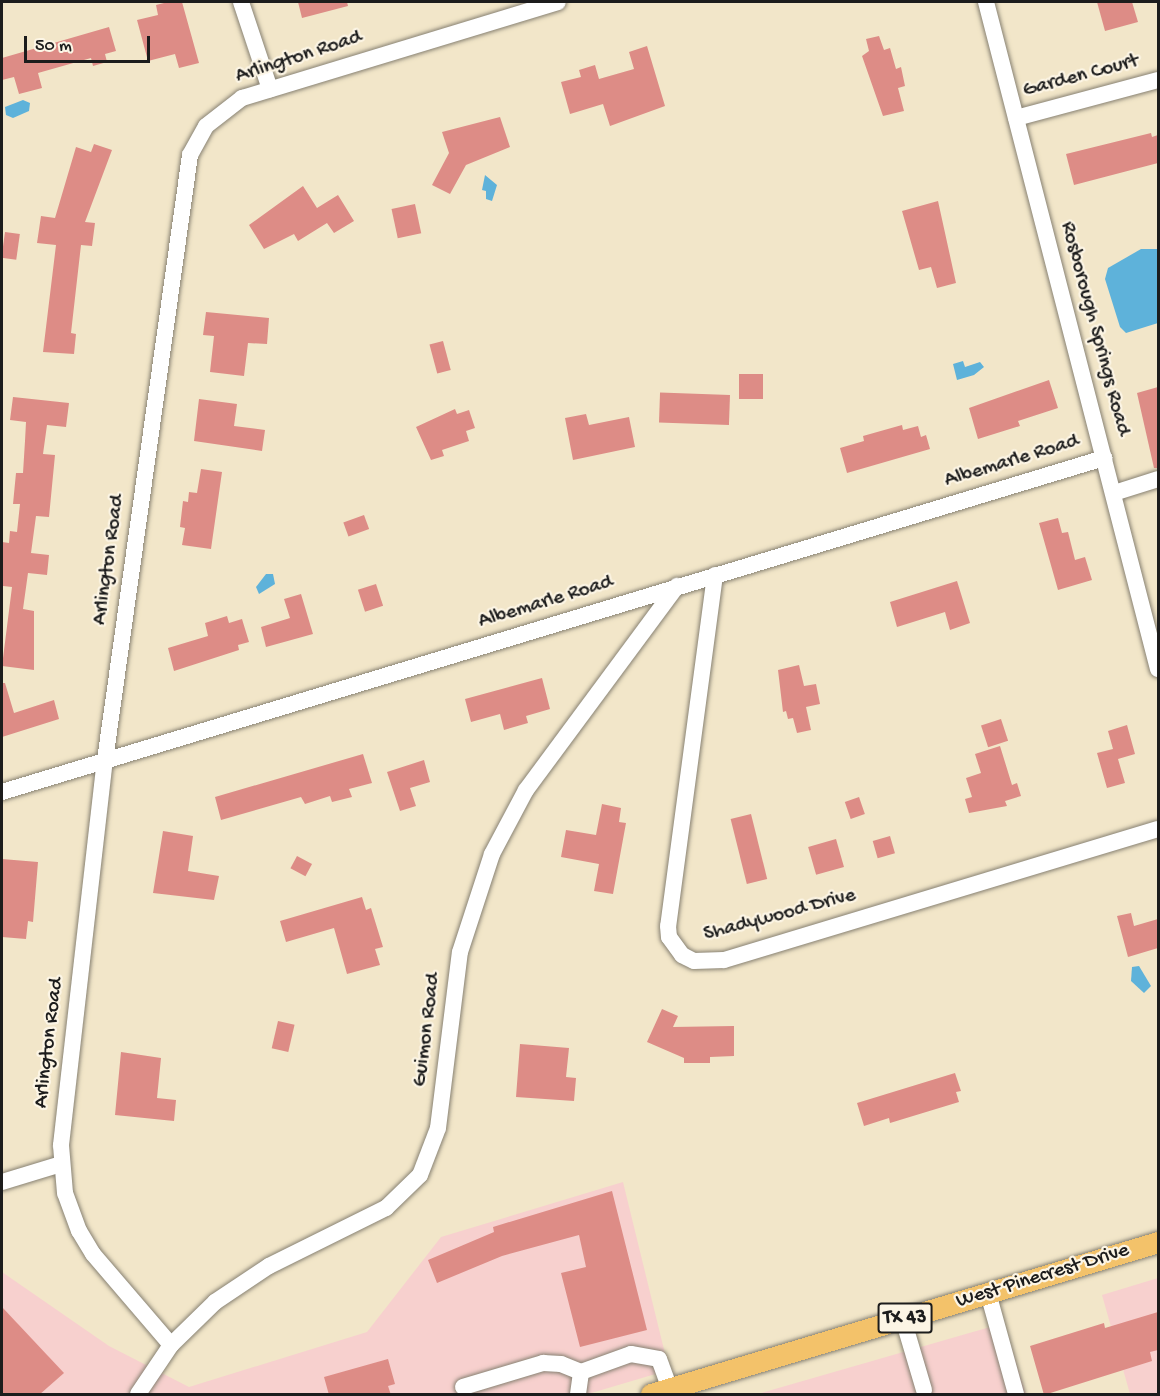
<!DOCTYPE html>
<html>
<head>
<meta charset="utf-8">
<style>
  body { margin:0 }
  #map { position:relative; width:1160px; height:1396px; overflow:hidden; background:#f2e6c9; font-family:"Gochi Hand",sans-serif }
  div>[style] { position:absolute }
  .built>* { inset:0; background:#f7d0ce }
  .water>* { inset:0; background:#5eb2da }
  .building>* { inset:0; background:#dd8c86; transform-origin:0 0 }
  .roads { filter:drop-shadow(0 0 2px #878172) drop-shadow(0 0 2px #878172) }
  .minor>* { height:16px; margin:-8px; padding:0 8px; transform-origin:8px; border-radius:8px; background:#fff }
  .major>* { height:21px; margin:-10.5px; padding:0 10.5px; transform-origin:10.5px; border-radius:10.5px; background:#f3c26a }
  span { translate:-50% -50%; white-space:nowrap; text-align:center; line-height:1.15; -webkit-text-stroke:4.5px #fcf5e5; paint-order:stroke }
  .shield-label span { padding:2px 4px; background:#fcf5e5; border:2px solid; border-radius:4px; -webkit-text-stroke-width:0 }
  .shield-label { font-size:20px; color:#1c1c1c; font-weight:700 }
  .street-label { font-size:21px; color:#1c1c1c }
  .frame { position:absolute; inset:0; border:3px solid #1c1c1c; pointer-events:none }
  .scale { position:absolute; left:24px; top:36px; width:126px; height:27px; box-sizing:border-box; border:3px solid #1c1c1c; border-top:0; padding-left:8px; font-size:18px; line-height:21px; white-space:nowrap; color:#1c1c1c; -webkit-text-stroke:4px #fcf5e5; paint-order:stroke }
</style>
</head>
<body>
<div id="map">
  <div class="built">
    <i style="clip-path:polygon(623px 1182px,669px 1370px,588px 1394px,2px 1394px,2px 1272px,109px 1346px,189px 1387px,367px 1332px,441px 1237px)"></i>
    <i style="clip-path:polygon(1158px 1278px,1158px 1393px,1130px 1394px,1102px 1295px)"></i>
    <i style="clip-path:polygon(1004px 1323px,1026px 1394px,758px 1394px)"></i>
  </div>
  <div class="water">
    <i style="clip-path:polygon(23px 100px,30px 103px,29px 111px,13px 118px,6px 115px,5px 107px)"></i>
    <i style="clip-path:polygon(485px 175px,497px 185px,492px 201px,486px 199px,486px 191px,482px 190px)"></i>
    <i style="clip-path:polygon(1141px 249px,1158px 249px,1158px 323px,1126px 333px,1120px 327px,1105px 279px,1108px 268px)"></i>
    <i style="clip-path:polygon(963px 361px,965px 367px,980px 362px,984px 367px,974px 375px,957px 380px,953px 364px)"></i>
    <i style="clip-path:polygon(266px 574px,273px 574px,275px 584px,259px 594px,256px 587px)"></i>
    <i style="clip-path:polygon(1139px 966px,1151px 986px,1144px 993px,1131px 981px,1132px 967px)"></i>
  </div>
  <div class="building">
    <i style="clip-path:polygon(168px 2px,182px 2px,199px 63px,179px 68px,175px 54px,148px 61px,137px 20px,158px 15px,156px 5px)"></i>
    <i style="clip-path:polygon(298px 2px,347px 2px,348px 6px,302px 18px)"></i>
    <i style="clip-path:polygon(1097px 2px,1132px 2px,1138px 22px,1105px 31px)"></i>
    <i style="clip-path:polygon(109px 27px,116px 51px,105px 54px,107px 62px,93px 66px,91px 58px,38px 73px,42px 88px,19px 94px,14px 77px,2px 80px,2px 58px)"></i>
    <i style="clip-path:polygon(879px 36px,884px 50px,890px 48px,896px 69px,901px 67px,905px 86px,898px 88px,904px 111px,883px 116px,862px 56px,869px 51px,866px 39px)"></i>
    <i style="clip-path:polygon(647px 46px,665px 106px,610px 126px,603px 104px,570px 114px,561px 82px,581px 77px,579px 70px,595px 65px,599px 79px,634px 69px,629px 52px)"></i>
    <i style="clip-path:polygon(500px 117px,510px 147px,466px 165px,450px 194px,432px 185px,449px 153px,442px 132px)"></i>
    <i style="clip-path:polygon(1151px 133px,1152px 137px,1158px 135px,1158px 163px,1074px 185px,1066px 154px)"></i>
    <i style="clip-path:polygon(94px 144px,112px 150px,85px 222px,95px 223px,92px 246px,81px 245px,71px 333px,76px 334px,74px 354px,43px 352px,56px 245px,37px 243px,41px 216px,55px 218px,76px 147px,91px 152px)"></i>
    <i style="clip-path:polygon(303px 186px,317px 208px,338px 195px,354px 221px,334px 233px,327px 223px,298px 241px,294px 234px,264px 249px,249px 225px)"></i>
    <i style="clip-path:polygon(938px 201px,956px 283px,937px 288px,931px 267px,919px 270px,902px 211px)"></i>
    <i style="left:415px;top:204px;width:30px;height:24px;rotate:78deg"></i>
    <i style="left:5px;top:232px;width:15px;height:26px;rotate:8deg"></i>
    <i style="clip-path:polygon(206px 312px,269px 318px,267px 344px,248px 343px,244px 376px,210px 372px,214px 336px,203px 335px)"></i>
    <i style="left:443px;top:341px;width:30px;height:14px;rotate:75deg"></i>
    <i style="left:739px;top:374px;width:24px;height:25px"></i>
    <i style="clip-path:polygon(1049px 380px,1058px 408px,1018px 421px,1020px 426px,978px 439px,969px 408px)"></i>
    <i style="clip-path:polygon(1158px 387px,1158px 468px,1154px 468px,1137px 393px)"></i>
    <i style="left:730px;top:395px;width:30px;height:70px;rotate:92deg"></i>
    <i style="clip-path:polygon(13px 397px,69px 403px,66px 427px,47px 425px,43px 454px,55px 455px,49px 517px,36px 516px,31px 553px,49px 555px,47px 575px,28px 573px,23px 609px,34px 611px,34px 670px,2px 666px,12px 587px,3px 586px,2px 542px,9px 543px,10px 531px,17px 532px,20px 504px,13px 504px,16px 473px,23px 473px,25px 441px,26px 422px,10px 420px)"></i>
    <i style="clip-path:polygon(199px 399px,237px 404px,234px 426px,265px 430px,262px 451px,194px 441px)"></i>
    <i style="clip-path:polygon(455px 409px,457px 414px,469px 410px,475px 428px,466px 431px,469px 441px,442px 450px,444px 456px,431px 460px,416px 427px)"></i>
    <i style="clip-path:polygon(586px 414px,589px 425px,629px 417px,635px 447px,573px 460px,565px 418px)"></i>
    <i style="clip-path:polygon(902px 425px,903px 430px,918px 426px,921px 437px,926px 435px,930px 449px,847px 473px,840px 448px,864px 441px,863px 436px)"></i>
    <i style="clip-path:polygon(201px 469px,222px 472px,211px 549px,182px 545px,185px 528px,180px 527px,183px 501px,188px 502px,189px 492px,197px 493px)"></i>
    <i style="left:364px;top:515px;width:15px;height:22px;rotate:70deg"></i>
    <i style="clip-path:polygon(1058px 518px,1062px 533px,1068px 532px,1075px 560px,1085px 557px,1092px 580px,1058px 590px,1039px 523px)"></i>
    <i style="clip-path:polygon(957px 581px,970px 623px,950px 630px,945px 612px,897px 627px,890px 602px)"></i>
    <i style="left:376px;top:584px;width:23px;height:19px;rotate:72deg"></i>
    <i style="clip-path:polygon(301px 594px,313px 634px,266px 647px,261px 627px,290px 618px,284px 599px)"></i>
    <i style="clip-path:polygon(227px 616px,229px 623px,242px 619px,249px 642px,238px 645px,239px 650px,174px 671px,168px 648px,208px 636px,205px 623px)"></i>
    <i style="clip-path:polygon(799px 665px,804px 686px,816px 684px,820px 704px,806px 707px,811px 730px,797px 733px,793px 718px,788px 719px,786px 711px,783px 712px,778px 670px)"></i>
    <i style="clip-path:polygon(542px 678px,550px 709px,526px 716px,528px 723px,504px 730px,500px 714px,471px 722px,465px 699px)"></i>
    <i style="clip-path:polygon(2px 683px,5px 683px,14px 713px,54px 700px,59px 719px,2px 737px)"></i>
    <i style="left:1001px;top:719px;width:23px;height:21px;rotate:72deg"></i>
    <i style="clip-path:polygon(1127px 725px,1135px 754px,1118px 759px,1125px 783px,1107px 788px,1097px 753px,1113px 749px,1108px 731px)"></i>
    <i style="clip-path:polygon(1000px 746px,1012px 785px,1017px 783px,1021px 796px,1005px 801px,1007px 806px,969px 813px,965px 799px,972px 797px,966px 778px,981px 773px,975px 754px)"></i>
    <i style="clip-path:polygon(363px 754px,372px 783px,349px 789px,352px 797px,332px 802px,330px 796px,305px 804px,301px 797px,221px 820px,215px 797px)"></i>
    <i style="clip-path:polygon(424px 760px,430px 782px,410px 788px,416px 806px,400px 811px,387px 772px)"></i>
    <i style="left:859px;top:797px;width:18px;height:15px;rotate:71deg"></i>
    <i style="clip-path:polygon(602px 804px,621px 808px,619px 822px,626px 823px,613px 894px,594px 891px,599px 864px,561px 857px,566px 830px,596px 835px)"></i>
    <i style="left:751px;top:814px;width:67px;height:21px;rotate:76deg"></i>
    <i style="clip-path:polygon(163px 831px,193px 836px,188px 871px,219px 876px,214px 900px,153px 893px)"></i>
    <i style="left:890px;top:836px;width:18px;height:18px;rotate:74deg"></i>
    <i style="left:836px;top:839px;width:29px;height:29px;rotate:74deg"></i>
    <i style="left:297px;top:856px;width:17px;height:14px;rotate:28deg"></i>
    <i style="clip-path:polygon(2px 859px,38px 862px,33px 922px,28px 921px,26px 939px,2px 937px)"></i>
    <i style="clip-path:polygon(362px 897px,366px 910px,371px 908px,383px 947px,375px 949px,380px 965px,347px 974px,334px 928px,286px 942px,280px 921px)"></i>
    <i style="clip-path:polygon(1131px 913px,1134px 926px,1158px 919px,1158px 948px,1128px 957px,1117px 916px)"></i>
    <i style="clip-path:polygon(662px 1009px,678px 1016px,673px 1027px,734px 1026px,734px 1056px,710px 1057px,710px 1063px,684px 1063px,684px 1058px,647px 1042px)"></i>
    <i style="left:278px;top:1021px;width:17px;height:28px;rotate:13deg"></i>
    <i style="clip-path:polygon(520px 1044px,569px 1048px,566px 1077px,576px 1078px,574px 1101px,516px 1097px)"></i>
    <i style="clip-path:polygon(121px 1052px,161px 1058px,157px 1098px,176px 1100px,174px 1121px,115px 1115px)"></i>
    <i style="clip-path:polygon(955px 1073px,961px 1091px,956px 1092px,959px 1102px,890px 1123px,889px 1118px,864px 1126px,857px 1103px)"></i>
    <i style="clip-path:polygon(612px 1191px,647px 1330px,580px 1347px,561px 1273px,586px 1267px,579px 1235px,502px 1256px,437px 1283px,428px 1260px,494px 1232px,493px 1227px)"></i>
    <i style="clip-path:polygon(2px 1307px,64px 1373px,39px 1395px,2px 1395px)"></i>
    <i style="clip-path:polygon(1158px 1312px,1158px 1350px,1150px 1352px,1152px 1361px,1044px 1395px,1030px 1346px,1104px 1323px,1105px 1328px)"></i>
    <i style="clip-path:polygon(388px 1359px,395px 1384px,388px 1386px,391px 1395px,329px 1395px,324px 1377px)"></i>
  </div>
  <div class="roads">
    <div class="minor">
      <i style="left:241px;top:2px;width:92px;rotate:71.6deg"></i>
      <i style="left:986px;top:2px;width:689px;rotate:75.54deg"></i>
      <i style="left:1016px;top:118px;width:147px;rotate:-15deg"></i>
      <i style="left:1114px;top:493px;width:46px;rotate:-17.7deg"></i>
      <i style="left:715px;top:575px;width:354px;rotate:97.6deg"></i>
      <i style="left:668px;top:926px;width:11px;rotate:85deg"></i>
      <i style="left:669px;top:937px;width:22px;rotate:54deg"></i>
      <i style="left:682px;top:955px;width:13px;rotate:27deg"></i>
      <i style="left:694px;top:961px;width:30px;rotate:-2deg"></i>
      <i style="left:724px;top:960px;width:453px;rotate:-16.8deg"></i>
      <i style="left:2px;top:792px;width:1152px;rotate:-16.86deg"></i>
      <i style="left:2px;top:1182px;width:62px;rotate:-17deg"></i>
      <i style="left:988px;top:1293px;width:105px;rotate:74.5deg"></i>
      <i style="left:903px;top:1319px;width:74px;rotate:73.5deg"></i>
      <i style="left:171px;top:1345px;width:120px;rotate:-130.6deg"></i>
      <i style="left:93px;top:1254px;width:27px;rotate:-121deg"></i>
      <i style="left:79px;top:1231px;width:40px;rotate:-110.2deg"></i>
      <i style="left:65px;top:1193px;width:48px;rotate:-94.8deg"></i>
      <i style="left:61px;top:1145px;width:388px;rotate:-83.5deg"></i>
      <i style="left:105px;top:760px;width:611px;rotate:-82deg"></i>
      <i style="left:190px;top:155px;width:33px;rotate:-61deg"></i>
      <i style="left:206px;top:126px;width:46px;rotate:-37.9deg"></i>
      <i style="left:242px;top:98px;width:330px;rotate:-16.9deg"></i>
      <i style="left:463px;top:1387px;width:84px;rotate:-16.7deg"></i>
      <i style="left:543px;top:1363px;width:18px;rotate:3deg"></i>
      <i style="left:561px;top:1364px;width:22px;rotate:22deg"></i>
      <i style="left:138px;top:1394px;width:59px;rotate:-56deg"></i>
      <i style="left:171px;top:1345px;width:62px;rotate:-44.3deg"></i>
      <i style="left:215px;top:1302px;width:65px;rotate:-33.7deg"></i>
      <i style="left:269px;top:1266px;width:131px;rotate:-26.4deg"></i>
      <i style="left:386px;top:1208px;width:47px;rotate:-44.1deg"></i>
      <i style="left:420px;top:1175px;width:50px;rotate:-69deg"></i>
      <i style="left:438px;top:1128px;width:177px;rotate:-82.9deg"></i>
      <i style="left:460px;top:952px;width:103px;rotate:-71.9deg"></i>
      <i style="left:492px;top:854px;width:72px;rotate:-62deg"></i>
      <i style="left:526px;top:790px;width:254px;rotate:-53.5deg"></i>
      <i style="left:578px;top:1394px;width:22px;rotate:-82deg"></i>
      <i style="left:581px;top:1372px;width:53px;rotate:-19.8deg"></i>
      <i style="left:631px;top:1354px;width:28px;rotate:10deg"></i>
      <i style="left:659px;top:1359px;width:32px;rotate:70deg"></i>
    </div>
    <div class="major">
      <i style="left:651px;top:1394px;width:529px;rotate:-16.69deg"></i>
    </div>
  </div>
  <div class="shield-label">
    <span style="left:905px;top:1318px">TX 43</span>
  </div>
  <div class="street-label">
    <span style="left:299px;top:58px;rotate:-18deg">Arlington Road</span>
    <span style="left:1081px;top:77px;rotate:-15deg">Garden Court</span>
    <span style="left:1094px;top:329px;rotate:75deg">Rosborough Springs Road</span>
    <span style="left:1012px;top:462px;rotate:-17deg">Albemarle Road</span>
    <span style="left:110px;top:560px;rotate:-82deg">Arlington Road</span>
    <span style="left:546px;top:603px;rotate:-17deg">Albemarle Road</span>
    <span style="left:780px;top:916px;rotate:-15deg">Shadywood Drive</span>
    <span style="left:428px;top:1030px;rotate:-83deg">Guimon Road</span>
    <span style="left:50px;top:1043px;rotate:-83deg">Arlington Road</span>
    <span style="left:1043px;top:1277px;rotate:-17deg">West Pinecrest Drive</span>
  </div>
  <div class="frame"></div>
  <div class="scale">50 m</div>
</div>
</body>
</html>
